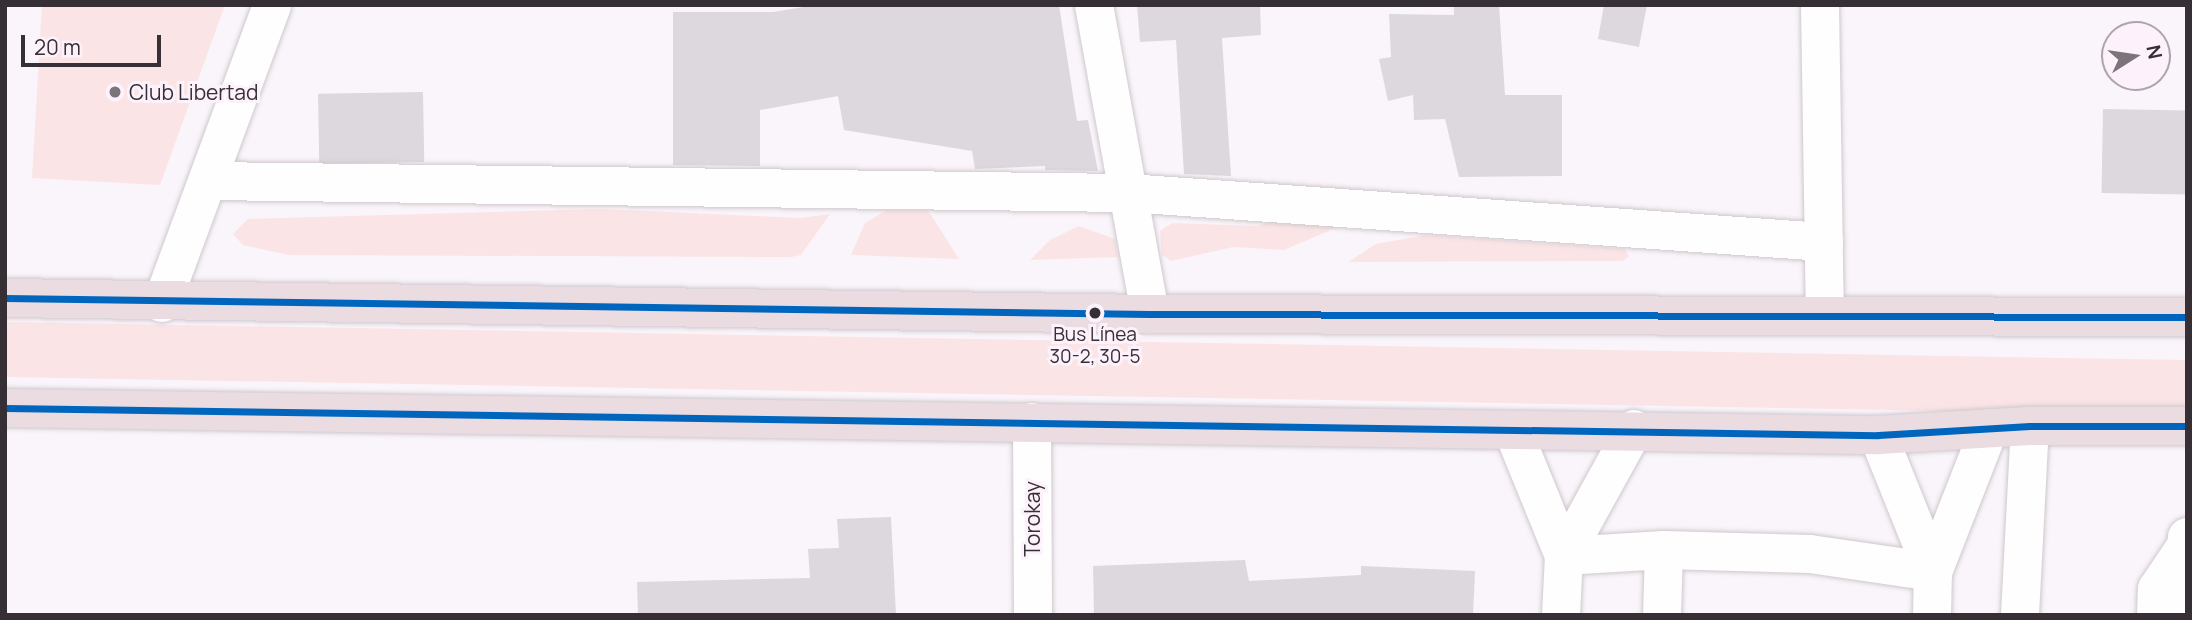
<!DOCTYPE html>
<html>
<head>
<meta charset="utf-8">
<style>
  body { margin:0 }
  #map { position:relative; width:2192px; height:620px; overflow:hidden; background:#faf5fa; font-family:Manrope,sans-serif }
  div>[style] { position:absolute }
  .green>* { inset:0; background:#fbe4e5; transform-origin:0 0 }
  .building>* { inset:0; background:#dcd8de; transform-origin:0 0 }
  .roads { filter:drop-shadow(0 0 2px #cec8cd) drop-shadow(0 0 2px #cec8cd) }
  .minor>* { height:38px; margin:-19px; padding:0 19px; transform-origin:19px; border-radius:19px; background:#fefefe }
  .highway>* { height:38px; margin:-19px; padding:0 19px; transform-origin:19px; border-radius:19px; background:#ebdce2 }
  .bus-1>* { height:7px; margin:-3.5px; padding:0 3.5px; transform-origin:3.5px; border-radius:3.5px; background:#0065bd }
  .dots>* { width:19px; height:19px; translate:-50% -50%; box-sizing:border-box; border:4px solid #fdf2fb; border-radius:50% }
  span { translate:-50% -50%; white-space:nowrap; text-align:center; line-height:1.15; -webkit-text-stroke:6px #fdf2fb; paint-order:stroke }
  .bus-label { font-size:19px; color:#362f35 }
  .poi-label { font-size:21px; color:#362f35 }
  .left { translate:0 -50%; text-align:left }
  .street-label { font-size:21px; color:#362f35 }
  .frame { position:absolute; inset:0; border:7px solid #362f35; pointer-events:none }
  .north { position:absolute; left:2101px; top:21px; width:70px; height:70px; box-sizing:border-box; background:#fdf2fb; border:2px solid #ada4ac; border-radius:50%; rotate:78deg; font-size:19px; font-weight:700; line-height:28px; text-align:center; color:#362f35 }
  .north::after { content:''; display:block; margin:auto; width:24px; height:32px; background:#7b747a; clip-path:polygon(50% 0,100% 100%,50% 72%,0 100%) }
  .scale { position:absolute; left:21px; top:35px; width:140px; height:32px; box-sizing:border-box; border:4px solid #362f35; border-top:0; padding-left:9px; font-size:21px; line-height:24px; white-space:nowrap; color:#362f35; -webkit-text-stroke:5px #fdf2fb; paint-order:stroke }
</style>
</head>
<body>
<div id="map">
  <div class="green">
    <i style="clip-path:polygon(42px 5px,225px 5px,160px 185px,32px 178px)"></i>
    <i style="clip-path:polygon(598px 209px,801px 218px,830px 214px,801px 255px,791px 257px,289px 255px,243px 245px,233px 234px,248px 219px)"></i>
    <i style="clip-path:polygon(887px 210px,928px 210px,959px 259px,851px 255px,865px 223px)"></i>
    <i style="clip-path:polygon(1280px 220px,1340px 226px,1284px 250px,1233px 247px,1171px 261px,1162px 255px,1160px 231px,1172px 223px,1256px 226px)"></i>
    <i style="clip-path:polygon(1079px 226px,1115px 239px,1118px 257px,1030px 260px,1050px 240px)"></i>
    <i style="clip-path:polygon(1426px 235px,1625px 249px,1629px 256px,1623px 261px,1348px 262px,1376px 244px)"></i>
    <i style="left:5px;top:322px;width:2182px;height:55px;rotate:1deg"></i>
  </div>
  <div class="building">
    <i style="clip-path:polygon(816px 5px,1059px 5px,1077px 121px,1088px 120px,1098px 171px,1045px 170px,1045px 166px,975px 169px,972px 151px,844px 130px,838px 96px,760px 110px,760px 166px,673px 165px,673px 12px,773px 12px)"></i>
    <i style="clip-path:polygon(1137px 5px,1260px 5px,1261px 35px,1222px 38px,1231px 176px,1184px 174px,1176px 40px,1140px 42px)"></i>
    <i style="clip-path:polygon(1454px 5px,1499px 5px,1505px 95px,1562px 95px,1562px 176px,1459px 177px,1445px 119px,1414px 120px,1413px 95px,1388px 101px,1379px 59px,1391px 57px,1389px 14px,1454px 15px)"></i>
    <i style="clip-path:polygon(1604px 5px,1647px 5px,1639px 47px,1598px 39px)"></i>
    <i style="left:423px;top:92px;width:70px;height:105px;rotate:89deg"></i>
    <i style="left:2103px;top:109px;width:84px;height:84px;rotate:1deg"></i>
    <i style="clip-path:polygon(891px 517px,896px 615px,638px 615px,637px 582px,810px 578px,808px 549px,839px 548px,837px 519px)"></i>
    <i style="clip-path:polygon(1245px 560px,1249px 581px,1361px 575px,1361px 566px,1475px 571px,1473px 615px,1094px 615px,1093px 566px)"></i>
  </div>
  <div class="roads">
    <div class="minor">
      <i style="left:1094px;top:5px;width:314px;rotate:79.7deg"></i>
      <i style="left:1820px;top:5px;width:309px;rotate:89.1deg"></i>
      <i style="left:208px;top:181px;width:920px;rotate:0.75deg"></i>
      <i style="left:1128px;top:193px;width:698px;rotate:4.03deg"></i>
      <i style="left:162px;top:303px;width:318px;rotate:-69.7deg"></i>
      <i style="left:1032px;top:422px;width:193px;rotate:89.7deg"></i>
      <i style="left:1513px;top:431px;width:135px;rotate:67.8deg"></i>
      <i style="left:1878px;top:435px;width:148px;rotate:68.1deg"></i>
      <i style="left:1564px;top:556px;width:100px;rotate:-3.4deg"></i>
      <i style="left:1664px;top:550px;width:146px;rotate:1.6deg"></i>
      <i style="left:1810px;top:554px;width:124px;rotate:8.3deg"></i>
      <i style="left:1561px;top:615px;width:59px;rotate:-87.1deg"></i>
      <i style="left:1564px;top:556px;width:145px;rotate:-61.1deg"></i>
      <i style="left:1662px;top:615px;width:65px;rotate:-88.2deg"></i>
      <i style="left:1932px;top:615px;width:43px;rotate:-88.7deg"></i>
      <i style="left:1933px;top:572px;width:154px;rotate:-68.6deg"></i>
      <i style="left:2020px;top:615px;width:189px;rotate:-87deg"></i>
      <i style="left:2156px;top:615px;width:26px;rotate:-88deg"></i>
      <i style="left:2157px;top:589px;width:52px;rotate:-56deg"></i>
      <i style="left:2183px;top:615px;width:78px;rotate:-87.1deg"></i>
    </div>
    <div class="highway">
      <i style="left:5px;top:298px;width:1145px;rotate:0.8deg"></i>
      <i style="left:1150px;top:314px;width:1037px;rotate:0.17deg"></i>
      <i style="left:5px;top:408px;width:1873px;rotate:0.83deg"></i>
      <i style="left:1878px;top:435px;width:152px;rotate:-3.4deg"></i>
      <i style="left:2030px;top:426px;width:157px"></i>
    </div>
  </div>
  <div class="bus-1">
    <i style="left:5px;top:298px;width:1145px;rotate:0.8deg"></i>
    <i style="left:1150px;top:314px;width:1037px;rotate:0.17deg"></i>
    <i style="left:5px;top:408px;width:1873px;rotate:0.83deg"></i>
    <i style="left:1878px;top:435px;width:152px;rotate:-3.4deg"></i>
    <i style="left:2030px;top:426px;width:157px"></i>
  </div>
  <div class="dots">
    <i style="left:115px;top:92px;background:#7b747a"></i>
    <i style="left:1095px;top:313px;background:#362f35"></i>
  </div>
  <div class="bus-label">
    <span style="left:1095px;top:346px">Bus Línea<br>30-2, 30-5</span>
  </div>
  <div class="poi-label">
    <span class="left" style="left:129px;top:92px">Club Libertad</span>
  </div>
  <div class="street-label">
    <span style="left:1032px;top:519px;rotate:-90deg">Torokay</span>
  </div>
  <div class="frame"></div>
  <div class="north">N</div>
  <div class="scale">20 m</div>
</div>
</body>
</html>
